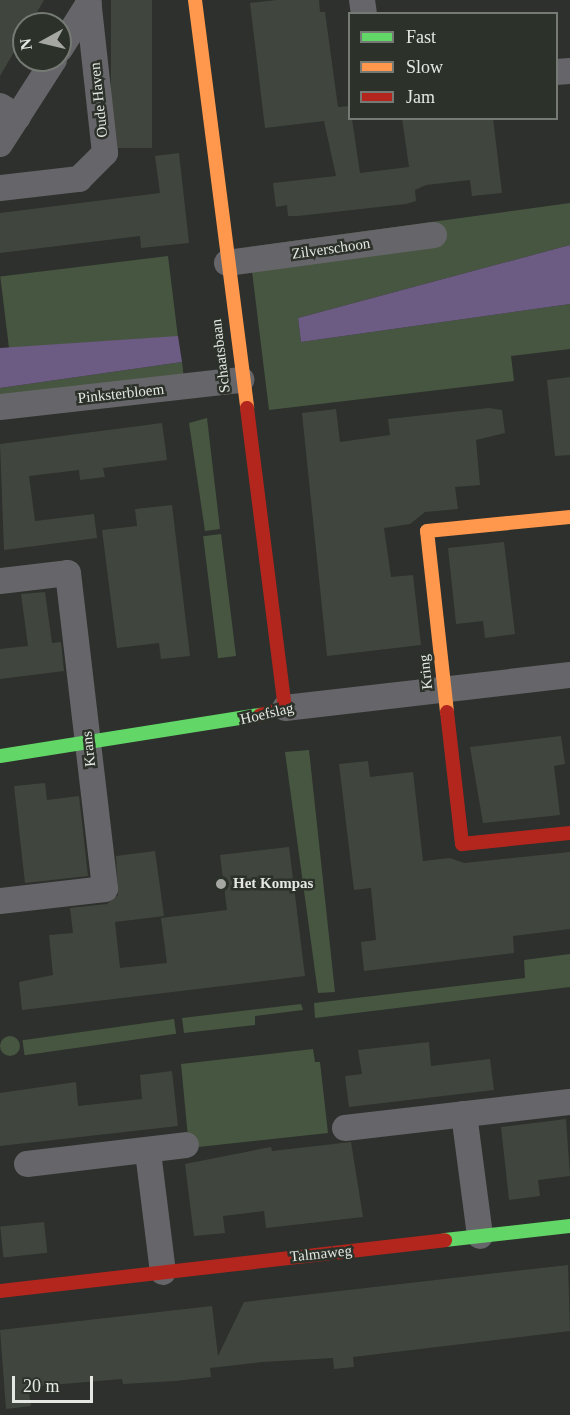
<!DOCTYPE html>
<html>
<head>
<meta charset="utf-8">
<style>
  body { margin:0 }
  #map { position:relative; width:570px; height:1415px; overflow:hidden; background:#2d302c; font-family:"Times New Roman",serif }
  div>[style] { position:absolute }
  .green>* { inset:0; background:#475640; transform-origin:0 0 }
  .round { border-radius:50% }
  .water>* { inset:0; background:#6c5b82 }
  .building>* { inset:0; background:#40463d; transform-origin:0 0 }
  .street>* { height:26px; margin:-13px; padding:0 13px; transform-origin:13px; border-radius:13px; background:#666569 }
  .fast>* { height:14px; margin:-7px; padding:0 7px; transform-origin:7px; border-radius:7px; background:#63d668 }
  .slow>* { height:14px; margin:-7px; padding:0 7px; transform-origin:7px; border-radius:7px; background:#ff974d }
  .jam>* { height:14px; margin:-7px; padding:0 7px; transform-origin:7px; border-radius:7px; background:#b3261e }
  .dots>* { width:16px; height:16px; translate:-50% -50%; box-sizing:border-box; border:3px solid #2c322a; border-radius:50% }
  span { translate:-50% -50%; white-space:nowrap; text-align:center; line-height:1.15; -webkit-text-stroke:5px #2c322a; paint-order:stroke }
  .street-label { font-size:15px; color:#e4e7e2 }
  .poi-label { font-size:15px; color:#e4e7e2; font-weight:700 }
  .left { translate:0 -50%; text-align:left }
  .legend { position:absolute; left:348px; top:12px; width:210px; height:108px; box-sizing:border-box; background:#2c322a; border:2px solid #767a74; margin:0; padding:8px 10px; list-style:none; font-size:18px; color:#e4e7e2 }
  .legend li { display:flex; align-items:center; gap:12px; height:30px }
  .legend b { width:30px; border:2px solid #767a74 }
  .north { position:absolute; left:12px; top:12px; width:60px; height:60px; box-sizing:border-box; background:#2c322a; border:2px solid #767a74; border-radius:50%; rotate:262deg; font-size:16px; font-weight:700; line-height:24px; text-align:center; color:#e4e7e2 }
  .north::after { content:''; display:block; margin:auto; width:21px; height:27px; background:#a4a7a2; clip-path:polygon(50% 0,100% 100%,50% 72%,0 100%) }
  .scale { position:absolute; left:12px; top:1376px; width:81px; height:27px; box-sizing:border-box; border:3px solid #e4e7e2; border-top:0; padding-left:8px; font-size:18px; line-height:21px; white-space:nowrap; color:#e4e7e2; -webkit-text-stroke:4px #2c322a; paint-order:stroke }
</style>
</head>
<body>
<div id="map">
  <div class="green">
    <i style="clip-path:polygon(570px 203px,570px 245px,298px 318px,301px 342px,570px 304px,570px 349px,511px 356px,514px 381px,269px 410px,249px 247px)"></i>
    <i style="left:168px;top:256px;width:81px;height:169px;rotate:83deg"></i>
    <i style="clip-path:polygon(182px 362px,186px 395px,0 416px,0 388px)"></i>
    <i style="clip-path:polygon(207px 418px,220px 529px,205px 531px,189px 423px)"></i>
    <i style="left:221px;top:534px;width:123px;height:18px;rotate:83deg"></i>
    <i style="clip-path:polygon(309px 750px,335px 992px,318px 993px,285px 752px)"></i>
    <i style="clip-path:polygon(570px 954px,570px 987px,315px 1018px,314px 1003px,525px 978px,524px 960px)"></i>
    <i style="clip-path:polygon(301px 1004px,303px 1010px,255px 1016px,255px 1025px,184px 1033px,182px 1018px)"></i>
    <i style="left:174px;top:1019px;width:15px;height:153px;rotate:82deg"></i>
    <i class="round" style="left:0;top:1036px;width:20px;height:20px"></i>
    <i style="clip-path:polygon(313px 1049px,315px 1062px,320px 1062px,328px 1133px,189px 1148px,181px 1064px)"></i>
  </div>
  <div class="water">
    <i style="clip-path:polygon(570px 245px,570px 304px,301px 342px,298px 318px)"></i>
    <i style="clip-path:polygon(178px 336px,182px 362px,0 388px,0 348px)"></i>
  </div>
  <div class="building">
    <i style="clip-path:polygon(0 0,44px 0,30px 24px,24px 24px,24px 35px,0 76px)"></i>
    <i style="left:111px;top:0;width:41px;height:148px"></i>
    <i style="clip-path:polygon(277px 0,319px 0,320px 12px,325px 12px,338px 107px,350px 106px,360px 173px,409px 167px,402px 118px,493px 118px,502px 193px,472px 196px,470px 180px,426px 185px,415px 190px,416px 201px,406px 204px,298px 216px,288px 216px,287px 205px,276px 207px,273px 183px,336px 176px,324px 121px,265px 128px,250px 3px)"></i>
    <i style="clip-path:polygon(179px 153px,189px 243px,141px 248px,140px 236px,0 253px,0 213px,160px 193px,155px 156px)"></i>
    <i style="clip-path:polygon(570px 377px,570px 455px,555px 456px,547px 380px)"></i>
    <i style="clip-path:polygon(489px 408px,502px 410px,505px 433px,476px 440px,480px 485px,455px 487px,458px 509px,425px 512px,410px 524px,384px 528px,391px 577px,413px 575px,421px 645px,327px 656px,302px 413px,336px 409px,340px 442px,390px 435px,388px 419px)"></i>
    <i style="clip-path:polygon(162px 423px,167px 460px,103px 468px,105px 477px,80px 480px,79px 470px,29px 476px,35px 521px,94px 514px,97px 538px,4px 550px,0 444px)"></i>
    <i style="clip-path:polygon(172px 505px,190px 656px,161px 659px,159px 643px,117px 648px,102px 530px,137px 526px,135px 509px)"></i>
    <i style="clip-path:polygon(504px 542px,515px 634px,485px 638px,483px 621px,456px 624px,448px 548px)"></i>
    <i style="clip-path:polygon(45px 592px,52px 643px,61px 642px,64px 671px,0 679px,0 649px,28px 646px,21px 594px)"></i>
    <i style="clip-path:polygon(561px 736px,565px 764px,554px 766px,560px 815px,483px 823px,470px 747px)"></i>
    <i style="clip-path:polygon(368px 761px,370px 777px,413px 772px,423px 861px,450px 858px,464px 863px,570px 852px,570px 929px,513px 936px,514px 953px,364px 971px,361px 942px,376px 940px,371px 888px,354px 890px,339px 764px)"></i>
    <i style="clip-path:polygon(45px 783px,47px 800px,79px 796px,88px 876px,25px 883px,14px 786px)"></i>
    <i style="clip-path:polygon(289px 847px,305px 976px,22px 1010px,19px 982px,53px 975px,49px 935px,73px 933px,70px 908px,107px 904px,118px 895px,116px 856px,155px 851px,164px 916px,115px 922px,120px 968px,167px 963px,161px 918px,227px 910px,220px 855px)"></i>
    <i style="clip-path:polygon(429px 1042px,431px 1066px,490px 1059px,494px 1090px,349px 1107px,345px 1076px,362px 1074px,358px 1050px)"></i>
    <i style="clip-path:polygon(172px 1071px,178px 1126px,0 1146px,0 1093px,76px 1082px,78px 1106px,142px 1099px,140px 1075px)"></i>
    <i style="clip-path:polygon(566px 1119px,570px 1176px,538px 1180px,540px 1196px,509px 1200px,501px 1127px)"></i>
    <i style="clip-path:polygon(351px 1142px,363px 1217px,266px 1228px,264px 1211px,223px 1216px,225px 1233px,194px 1236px,185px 1164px,271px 1147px,272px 1151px)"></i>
    <i style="left:44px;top:1222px;width:31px;height:44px;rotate:84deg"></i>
    <i style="clip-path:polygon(568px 1265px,570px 1331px,353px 1357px,354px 1367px,334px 1369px,333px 1358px,262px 1362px,210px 1368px,211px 1377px,175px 1381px,123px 1384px,122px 1379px,28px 1387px,31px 1406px,6px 1409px,0 1330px,212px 1306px,218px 1356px,244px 1302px)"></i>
  </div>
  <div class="street">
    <i style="left:362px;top:0;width:14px;rotate:82deg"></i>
    <i style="left:60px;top:49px;width:54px;rotate:-57.8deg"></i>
    <i style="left:556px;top:72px;width:14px;rotate:-4deg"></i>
    <i style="left:0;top:106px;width:21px;rotate:31deg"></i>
    <i style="left:0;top:144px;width:100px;rotate:-57.3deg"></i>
    <i style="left:0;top:188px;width:80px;rotate:-6.5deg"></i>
    <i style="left:79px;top:179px;width:37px;rotate:-45deg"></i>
    <i style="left:105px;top:153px;width:154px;rotate:-96.3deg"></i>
    <i style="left:227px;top:263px;width:209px;rotate:-7.7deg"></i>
    <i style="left:0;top:407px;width:243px;rotate:-6.4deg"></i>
    <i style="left:0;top:581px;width:68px;rotate:-6.7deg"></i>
    <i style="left:68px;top:573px;width:318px;rotate:83.3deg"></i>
    <i style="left:105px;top:889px;width:106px;rotate:173.5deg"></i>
    <i style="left:285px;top:708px;width:287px;rotate:-6.6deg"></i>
    <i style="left:464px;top:1114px;width:123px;rotate:82.5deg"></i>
    <i style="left:345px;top:1128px;width:226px;rotate:-6.6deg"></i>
    <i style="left:148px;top:1152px;width:121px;rotate:82.9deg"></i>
    <i style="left:27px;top:1164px;width:160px;rotate:-6.8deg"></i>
  </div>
  <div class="fast">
    <i style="left:0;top:756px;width:263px;rotate:-9deg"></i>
    <i style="left:445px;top:1240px;width:126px;rotate:-6.4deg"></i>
  </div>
  <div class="slow">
    <i style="left:195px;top:0;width:411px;rotate:82.7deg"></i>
    <i style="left:447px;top:712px;width:182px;rotate:-96.3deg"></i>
    <i style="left:427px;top:531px;width:144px;rotate:-5.6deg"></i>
  </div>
  <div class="jam">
    <i style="left:247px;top:408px;width:302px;rotate:82.8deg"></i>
    <i style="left:285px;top:708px;width:26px;rotate:164deg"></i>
    <i style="left:447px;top:712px;width:133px;rotate:83.5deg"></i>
    <i style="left:462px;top:844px;width:109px;rotate:-5.8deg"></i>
    <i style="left:0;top:1291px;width:448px;rotate:-6.5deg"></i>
  </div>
  <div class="dots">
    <i style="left:221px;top:884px;background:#a4a7a2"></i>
  </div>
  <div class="street-label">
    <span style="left:99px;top:100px;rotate:-96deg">Oude Haven</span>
    <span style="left:331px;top:249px;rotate:-8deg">Zilverschoon</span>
    <span style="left:221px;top:356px;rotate:-97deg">Schaatsbaan</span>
    <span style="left:121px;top:394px;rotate:-6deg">Pinksterbloem</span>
    <span style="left:426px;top:672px;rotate:-96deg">Kring</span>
    <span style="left:267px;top:714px;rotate:-13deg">Hoefslag</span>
    <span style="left:89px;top:749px;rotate:-96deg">Krans</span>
    <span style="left:321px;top:1254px;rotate:-6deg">Talmaweg</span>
  </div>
  <div class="poi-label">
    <span class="left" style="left:233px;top:884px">Het Kompas</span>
  </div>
  <ul class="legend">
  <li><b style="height:8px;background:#63d668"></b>Fast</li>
  <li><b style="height:8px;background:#ff974d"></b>Slow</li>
  <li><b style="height:8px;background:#b3261e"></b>Jam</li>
  </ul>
  <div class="north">N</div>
  <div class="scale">20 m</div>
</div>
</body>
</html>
